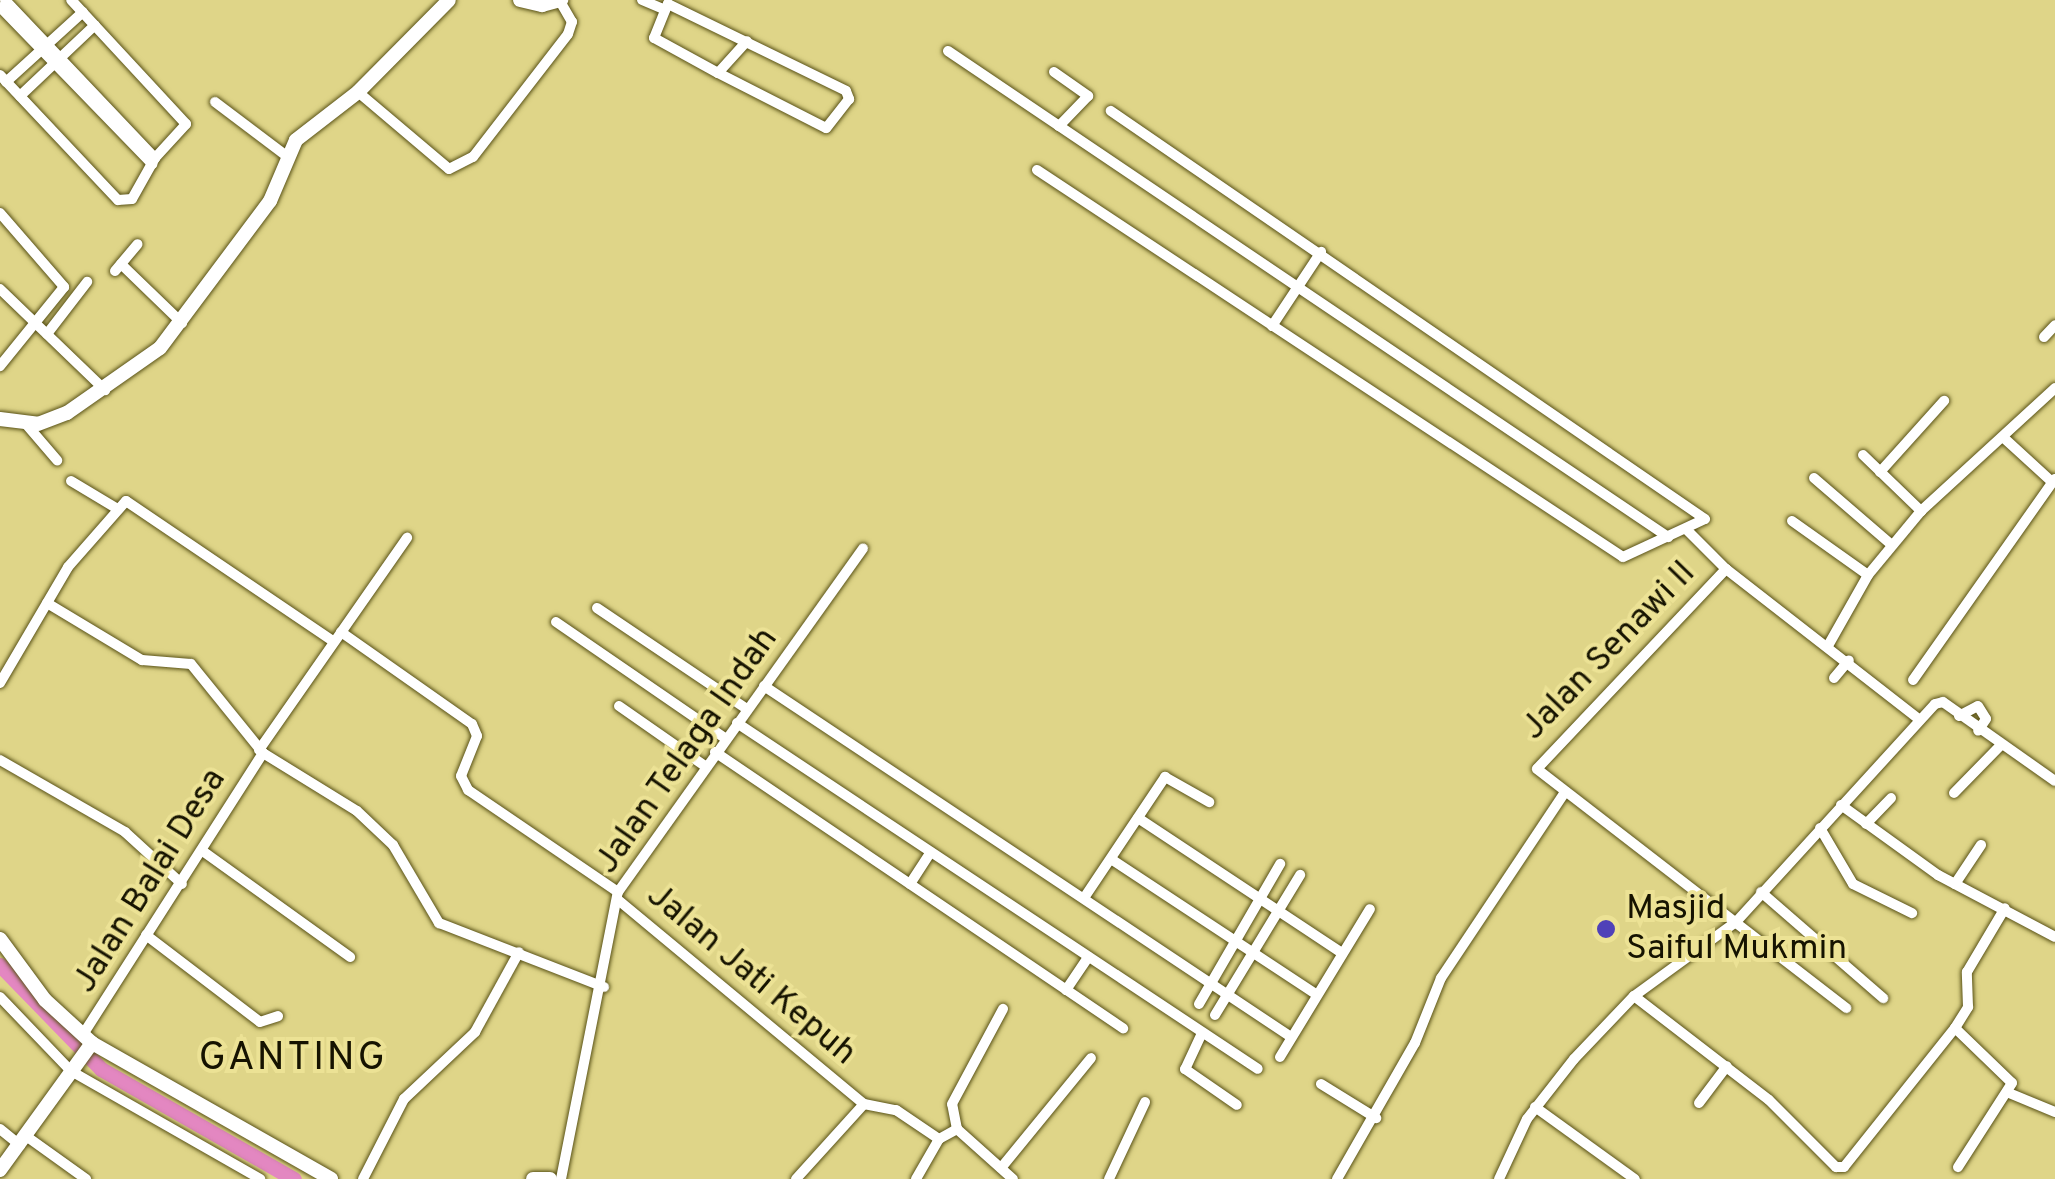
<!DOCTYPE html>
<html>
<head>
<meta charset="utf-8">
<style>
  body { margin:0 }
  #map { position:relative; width:2055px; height:1179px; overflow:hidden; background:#dfd588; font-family:Overpass,sans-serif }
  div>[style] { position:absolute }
  .river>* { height:15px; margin:-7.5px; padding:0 7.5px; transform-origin:7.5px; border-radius:7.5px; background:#e387c1 }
  .roads { filter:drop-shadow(0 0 2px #595217) drop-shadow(0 0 2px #595217) }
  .street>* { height:10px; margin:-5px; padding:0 5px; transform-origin:5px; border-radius:5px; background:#fff }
  .secondary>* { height:14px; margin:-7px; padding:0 7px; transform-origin:7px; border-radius:7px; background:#fff }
  .dots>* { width:28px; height:28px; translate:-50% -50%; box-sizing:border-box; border:5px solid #ece295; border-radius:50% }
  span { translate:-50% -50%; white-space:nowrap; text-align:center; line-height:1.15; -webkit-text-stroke:8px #ece295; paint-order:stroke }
  .street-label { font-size:35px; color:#161300 }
  .poi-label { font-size:35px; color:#161300 }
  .left { translate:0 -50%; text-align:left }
  .quarter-label { font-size:40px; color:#161300; letter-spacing:2.5px }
</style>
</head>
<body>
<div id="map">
  <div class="river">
    <i style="left:0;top:965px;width:145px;rotate:45.8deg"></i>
    <i style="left:101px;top:1069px;width:222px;rotate:29.7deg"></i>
  </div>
  <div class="roads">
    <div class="street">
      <i style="left:5px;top:0;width:218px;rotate:46.5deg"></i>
      <i style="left:642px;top:0;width:25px;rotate:23deg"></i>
      <i style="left:668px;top:4px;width:198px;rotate:26deg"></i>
      <i style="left:846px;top:91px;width:9px;rotate:69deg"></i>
      <i style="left:849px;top:99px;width:37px;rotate:128deg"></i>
      <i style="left:826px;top:128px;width:121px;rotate:-153deg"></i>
      <i style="left:718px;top:73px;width:73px;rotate:-151.3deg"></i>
      <i style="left:654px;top:38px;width:37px;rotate:-68deg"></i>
      <i style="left:0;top:7px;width:219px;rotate:45.9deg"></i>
      <i style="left:948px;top:51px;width:869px;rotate:34.02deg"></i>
      <i style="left:1054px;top:72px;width:42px;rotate:35.2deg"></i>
      <i style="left:1088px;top:96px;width:42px;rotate:134deg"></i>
      <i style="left:718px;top:73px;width:43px;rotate:-47.8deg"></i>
      <i style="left:0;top:75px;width:172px;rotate:46.7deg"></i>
      <i style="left:118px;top:200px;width:14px;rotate:-4deg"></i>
      <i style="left:132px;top:199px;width:47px;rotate:-60.7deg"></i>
      <i style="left:155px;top:158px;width:46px;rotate:-47.6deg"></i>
      <i style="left:186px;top:124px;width:169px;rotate:-132.8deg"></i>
      <i style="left:6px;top:82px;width:104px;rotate:-42.3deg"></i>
      <i style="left:358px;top:92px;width:119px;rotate:40.2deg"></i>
      <i style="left:449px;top:169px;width:27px;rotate:-27deg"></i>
      <i style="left:473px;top:157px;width:155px;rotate:-52.3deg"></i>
      <i style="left:568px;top:34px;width:13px;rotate:-72deg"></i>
      <i style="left:572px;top:22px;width:24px;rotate:-120deg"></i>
      <i style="left:20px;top:96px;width:103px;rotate:-43.4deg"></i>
      <i style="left:215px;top:102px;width:88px;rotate:37.1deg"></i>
      <i style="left:1037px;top:170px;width:702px;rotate:33.44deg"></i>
      <i style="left:1623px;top:557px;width:90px;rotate:-24.9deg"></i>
      <i style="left:1705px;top:519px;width:721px;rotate:-145.52deg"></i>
      <i style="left:0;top:213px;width:98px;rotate:49.1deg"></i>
      <i style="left:64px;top:287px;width:102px;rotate:129deg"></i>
      <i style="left:121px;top:264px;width:85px;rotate:44deg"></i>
      <i style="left:115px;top:271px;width:35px;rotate:-50deg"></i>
      <i style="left:0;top:289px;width:146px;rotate:43.9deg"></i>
      <i style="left:1272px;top:326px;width:89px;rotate:-56.5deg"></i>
      <i style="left:47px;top:334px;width:66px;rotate:-52.4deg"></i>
      <i style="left:2044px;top:337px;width:16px;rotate:-47deg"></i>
      <i style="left:26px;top:424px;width:48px;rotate:49.3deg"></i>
      <i style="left:2004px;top:438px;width:65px;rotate:42.5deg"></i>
      <i style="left:1863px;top:455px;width:81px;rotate:44deg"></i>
      <i style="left:1880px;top:472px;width:96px;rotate:-48deg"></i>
      <i style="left:1814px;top:478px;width:103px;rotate:40.7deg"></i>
      <i style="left:71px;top:481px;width:52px;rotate:31deg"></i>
      <i style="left:1792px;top:521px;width:93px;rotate:35.4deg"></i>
      <i style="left:1687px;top:530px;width:55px;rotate:45deg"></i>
      <i style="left:1726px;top:569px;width:244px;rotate:37.9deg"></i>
      <i style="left:1726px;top:569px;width:275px;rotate:133.4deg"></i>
      <i style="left:1537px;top:769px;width:391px;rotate:37.7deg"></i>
      <i style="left:47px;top:603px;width:111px;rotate:31deg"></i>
      <i style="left:142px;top:660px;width:49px;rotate:4.7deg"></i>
      <i style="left:191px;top:664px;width:114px;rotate:51deg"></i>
      <i style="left:263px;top:753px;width:110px;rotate:31.7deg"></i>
      <i style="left:357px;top:811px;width:50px;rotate:43.4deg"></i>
      <i style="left:393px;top:845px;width:91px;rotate:59.5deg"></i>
      <i style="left:439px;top:923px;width:177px;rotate:21.2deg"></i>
      <i style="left:597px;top:608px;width:181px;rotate:34deg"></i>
      <i style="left:556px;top:622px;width:205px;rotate:34.5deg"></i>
      <i style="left:341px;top:632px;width:160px;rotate:35.1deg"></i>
      <i style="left:472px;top:724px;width:13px;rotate:67deg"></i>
      <i style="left:477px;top:736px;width:43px;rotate:111.8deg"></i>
      <i style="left:461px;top:776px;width:16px;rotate:63deg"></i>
      <i style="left:468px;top:790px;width:181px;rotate:34.2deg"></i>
      <i style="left:1829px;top:644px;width:79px;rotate:-60.5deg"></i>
      <i style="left:1868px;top:575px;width:83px;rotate:-50.4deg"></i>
      <i style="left:1921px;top:511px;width:182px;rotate:-42.5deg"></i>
      <i style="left:1834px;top:678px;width:23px;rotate:-50deg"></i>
      <i style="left:1913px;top:680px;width:246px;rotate:-54.8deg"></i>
      <i style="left:0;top:683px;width:134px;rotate:-59.6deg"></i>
      <i style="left:68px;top:567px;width:88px;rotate:-48.7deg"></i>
      <i style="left:126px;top:501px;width:250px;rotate:34.1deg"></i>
      <i style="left:764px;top:686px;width:633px;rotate:33.66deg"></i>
      <i style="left:619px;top:706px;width:105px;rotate:34.9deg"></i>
      <i style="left:1959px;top:716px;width:21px;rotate:-28deg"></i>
      <i style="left:1978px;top:706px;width:15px;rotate:58deg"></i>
      <i style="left:1986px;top:719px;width:14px;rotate:124deg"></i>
      <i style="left:737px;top:723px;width:625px;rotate:33.59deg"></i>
      <i style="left:259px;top:750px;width:259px;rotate:-55.1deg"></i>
      <i style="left:715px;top:752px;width:493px;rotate:34.1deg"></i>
      <i style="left:0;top:760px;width:144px;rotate:29.9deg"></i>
      <i style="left:125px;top:832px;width:77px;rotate:42.4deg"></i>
      <i style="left:1954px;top:793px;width:66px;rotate:-45.6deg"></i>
      <i style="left:1841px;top:805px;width:120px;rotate:35.8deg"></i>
      <i style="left:1938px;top:875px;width:132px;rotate:27.9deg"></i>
      <i style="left:1138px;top:818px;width:245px;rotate:33.5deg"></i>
      <i style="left:1866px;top:824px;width:36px;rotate:-46deg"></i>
      <i style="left:1820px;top:828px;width:65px;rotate:59.5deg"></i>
      <i style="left:1853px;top:884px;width:66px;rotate:26.2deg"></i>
      <i style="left:204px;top:852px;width:180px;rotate:35.7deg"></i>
      <i style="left:1111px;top:859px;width:245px;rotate:33.4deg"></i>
      <i style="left:910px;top:884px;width:38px;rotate:-57deg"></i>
      <i style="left:1955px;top:884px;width:47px;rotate:-56.3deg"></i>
      <i style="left:1761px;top:892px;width:162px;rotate:41deg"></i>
      <i style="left:1084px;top:898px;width:146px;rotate:-56.2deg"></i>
      <i style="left:1165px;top:777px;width:51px;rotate:29.6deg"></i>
      <i style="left:617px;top:899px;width:321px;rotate:39.7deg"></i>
      <i style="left:146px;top:935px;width:143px;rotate:37.3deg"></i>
      <i style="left:260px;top:1022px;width:19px;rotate:-18deg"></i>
      <i style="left:1066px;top:990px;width:40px;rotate:-56deg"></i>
      <i style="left:1634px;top:996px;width:170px;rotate:37.6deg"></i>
      <i style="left:1769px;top:1100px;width:95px;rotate:45deg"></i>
      <i style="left:1836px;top:1167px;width:8px"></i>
      <i style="left:1844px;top:1167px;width:178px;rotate:-51.4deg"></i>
      <i style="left:1955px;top:1028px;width:25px;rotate:-58deg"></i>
      <i style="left:1968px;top:1007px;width:35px;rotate:-92deg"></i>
      <i style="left:1967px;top:972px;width:74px;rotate:-59.3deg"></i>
      <i style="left:0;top:997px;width:103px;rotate:46.2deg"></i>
      <i style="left:71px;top:1071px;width:218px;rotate:29.7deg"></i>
      <i style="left:1199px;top:1004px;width:162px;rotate:-59.9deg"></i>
      <i style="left:1215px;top:1015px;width:164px;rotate:-58.7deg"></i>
      <i style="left:1955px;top:1028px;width:79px;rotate:44deg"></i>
      <i style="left:2012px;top:1083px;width:100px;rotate:122.7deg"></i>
      <i style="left:1202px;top:1033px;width:40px;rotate:115deg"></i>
      <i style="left:1185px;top:1069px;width:63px;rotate:34.7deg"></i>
      <i style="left:82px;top:1036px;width:336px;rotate:-57.4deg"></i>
      <i style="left:1280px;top:1057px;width:173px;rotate:-58.7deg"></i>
      <i style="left:1321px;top:1084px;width:65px;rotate:31.7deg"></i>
      <i style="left:2009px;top:1093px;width:50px;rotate:22.4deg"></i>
      <i style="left:1699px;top:1103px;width:46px;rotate:-52.9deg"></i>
      <i style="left:864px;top:1104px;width:33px;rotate:11deg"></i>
      <i style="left:896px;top:1110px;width:52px;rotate:34deg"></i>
      <i style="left:1535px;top:1107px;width:123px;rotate:35.8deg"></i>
      <i style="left:0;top:1129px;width:26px;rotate:39deg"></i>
      <i style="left:957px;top:1129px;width:25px;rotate:-101deg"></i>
      <i style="left:952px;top:1104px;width:108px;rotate:-61.8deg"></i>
      <i style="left:26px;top:1136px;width:74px;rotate:35.6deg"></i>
      <i style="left:1001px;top:1168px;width:142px;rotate:-50.7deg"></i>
      <i style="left:363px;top:1179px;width:90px;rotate:-62.9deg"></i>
      <i style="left:404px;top:1099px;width:98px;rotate:-43.3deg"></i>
      <i style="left:475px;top:1032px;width:91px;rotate:-61.2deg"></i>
      <i style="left:561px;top:1179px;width:293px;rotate:-78.8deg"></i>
      <i style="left:618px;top:892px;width:422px;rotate:-54.5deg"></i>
      <i style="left:796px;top:1179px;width:101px;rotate:-47.8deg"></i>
      <i style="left:916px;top:1179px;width:46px;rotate:-60.1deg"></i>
      <i style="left:939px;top:1139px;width:21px;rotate:-29deg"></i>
      <i style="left:957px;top:1129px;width:75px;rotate:41.8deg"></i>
      <i style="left:1109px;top:1179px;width:85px;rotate:-64.9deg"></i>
      <i style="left:1337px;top:1179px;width:157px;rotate:-60.2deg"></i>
      <i style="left:1415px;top:1043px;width:70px;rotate:-68.2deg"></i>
      <i style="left:1441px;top:978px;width:224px;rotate:-56.3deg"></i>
      <i style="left:1499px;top:1179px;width:66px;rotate:-65deg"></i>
      <i style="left:1527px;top:1119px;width:76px;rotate:-51.9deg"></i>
      <i style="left:1574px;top:1059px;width:87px;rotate:-46.4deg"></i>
      <i style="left:1634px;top:996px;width:126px;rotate:-36deg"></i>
      <i style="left:1736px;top:922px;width:295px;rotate:-47.6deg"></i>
      <i style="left:1935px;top:704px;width:8px;rotate:-14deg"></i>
      <i style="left:1943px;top:702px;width:137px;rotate:35.2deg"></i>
    </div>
    <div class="secondary">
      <i style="left:520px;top:0;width:23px;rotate:13deg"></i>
      <i style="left:542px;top:5px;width:20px;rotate:-15deg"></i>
      <i style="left:0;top:419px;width:38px;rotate:7deg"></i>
      <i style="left:38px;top:424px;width:31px;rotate:-21deg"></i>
      <i style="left:67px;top:413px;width:113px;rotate:-35deg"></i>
      <i style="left:160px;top:348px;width:184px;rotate:-53.2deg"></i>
      <i style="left:270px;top:201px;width:66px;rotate:-66.9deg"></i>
      <i style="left:296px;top:140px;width:78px;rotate:-37.7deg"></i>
      <i style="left:358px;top:92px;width:129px;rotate:-45.3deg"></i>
      <i style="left:0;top:939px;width:76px;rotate:53.6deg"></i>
      <i style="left:45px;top:1000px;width:64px;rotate:42.5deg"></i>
      <i style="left:92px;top:1043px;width:275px;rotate:29.6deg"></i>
      <i style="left:0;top:1170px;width:157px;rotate:-54.1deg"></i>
      <i style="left:533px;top:1179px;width:17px"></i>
    </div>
  </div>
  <div class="dots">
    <i style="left:1606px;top:929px;background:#4f41b8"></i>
  </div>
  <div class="street-label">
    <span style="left:1609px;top:651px;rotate:-46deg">Jalan Senawi II</span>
    <span style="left:687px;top:751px;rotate:-55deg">Jalan Telaga Indah</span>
    <span style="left:150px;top:881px;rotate:-58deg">Jalan Balai Desa</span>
    <span style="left:751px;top:975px;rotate:40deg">Jalan Jati Kepuh</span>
  </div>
  <div class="poi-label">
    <span class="left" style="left:1626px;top:929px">Masjid<br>Saiful Mukmin</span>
  </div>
  <div class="quarter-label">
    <span style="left:293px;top:1059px">GANTING</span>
  </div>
</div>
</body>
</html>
